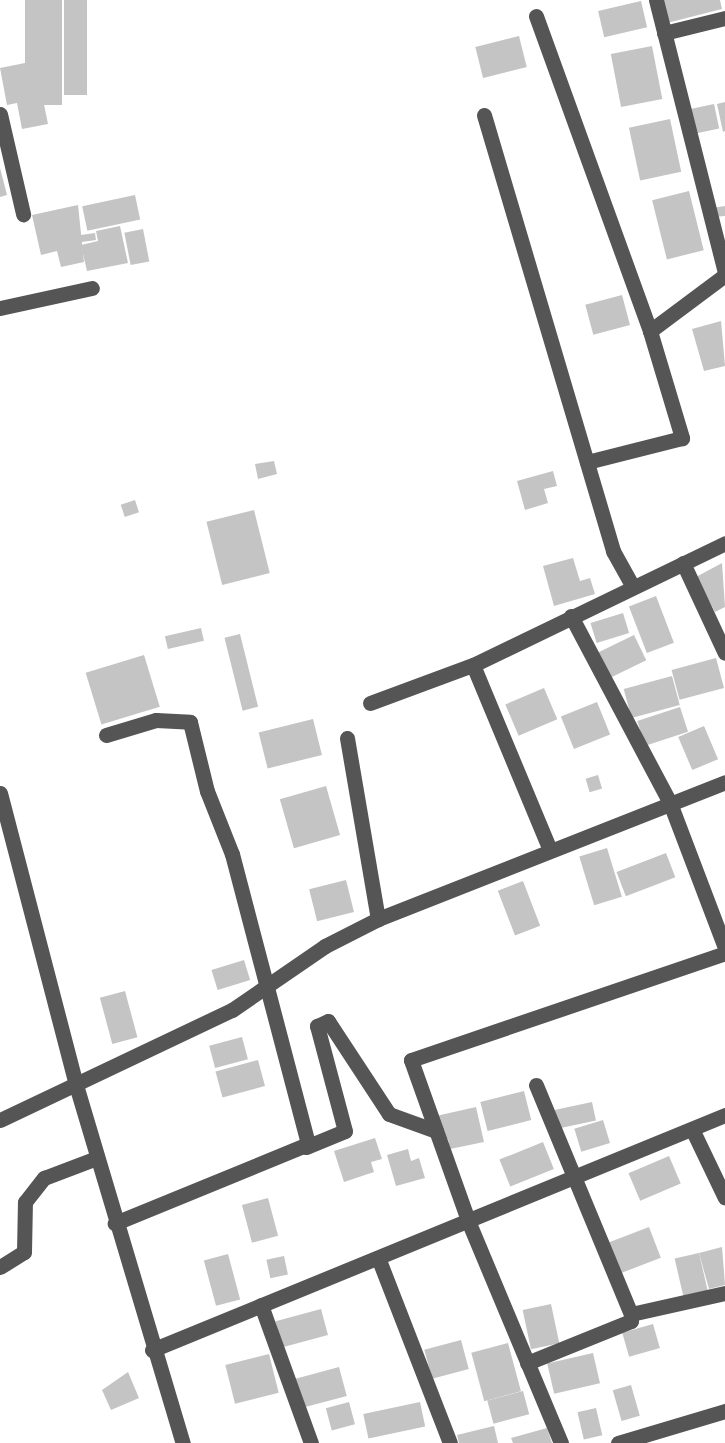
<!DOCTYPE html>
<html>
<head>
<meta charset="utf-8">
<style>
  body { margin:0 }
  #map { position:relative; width:725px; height:1443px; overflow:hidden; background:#fff; font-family:Arial,sans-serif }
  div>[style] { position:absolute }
  .building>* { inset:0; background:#c4c4c4; transform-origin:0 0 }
  .minor>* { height:15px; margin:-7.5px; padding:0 7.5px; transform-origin:7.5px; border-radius:7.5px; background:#555 }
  span { translate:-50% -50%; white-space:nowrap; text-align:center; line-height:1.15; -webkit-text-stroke:6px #fff; paint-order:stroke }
</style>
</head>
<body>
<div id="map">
  <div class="building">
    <i style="left:25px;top:0;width:37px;height:105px"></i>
    <i style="left:64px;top:0;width:23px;height:95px"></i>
    <i style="clip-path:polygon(661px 0,720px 0,722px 9px,667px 23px)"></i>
    <i style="left:641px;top:1px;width:27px;height:44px;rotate:77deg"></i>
    <i style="left:519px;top:36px;width:32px;height:45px;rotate:76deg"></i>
    <i style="left:652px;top:46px;width:54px;height:42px;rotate:79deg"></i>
    <i style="clip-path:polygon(35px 61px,48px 124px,22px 129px,17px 103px,7px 105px,0 68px)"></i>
    <i style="clip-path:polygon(725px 102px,725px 131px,723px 132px,717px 104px)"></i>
    <i style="left:714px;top:104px;width:25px;height:29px;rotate:78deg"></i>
    <i style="left:670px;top:119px;width:54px;height:42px;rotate:78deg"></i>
    <i style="clip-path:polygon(0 168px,7px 195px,0 197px)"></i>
    <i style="left:689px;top:191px;width:61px;height:38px;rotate:76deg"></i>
    <i style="left:135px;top:195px;width:25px;height:54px;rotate:78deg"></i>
    <i style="clip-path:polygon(78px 205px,84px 262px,61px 267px,57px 251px,41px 255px,32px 215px)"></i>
    <i style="clip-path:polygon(725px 206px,725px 216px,714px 217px,712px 208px)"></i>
    <i style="clip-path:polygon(120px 226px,128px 263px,87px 271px,81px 245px,98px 241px,96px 231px)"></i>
    <i style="left:143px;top:229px;width:33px;height:19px;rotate:79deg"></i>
    <i style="left:95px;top:233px;width:7px;height:16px;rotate:82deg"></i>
    <i style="left:622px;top:295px;width:31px;height:38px;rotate:75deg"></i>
    <i style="clip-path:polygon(721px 321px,725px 366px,704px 371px,692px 329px)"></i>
    <i style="clip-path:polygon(274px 461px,277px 474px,258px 479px,255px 464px)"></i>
    <i style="clip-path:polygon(553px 471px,557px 486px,544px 489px,548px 503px,525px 510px,517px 481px)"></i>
    <i style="left:135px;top:500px;width:13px;height:15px;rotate:72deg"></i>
    <i style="left:254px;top:510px;width:65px;height:49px;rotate:76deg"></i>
    <i style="clip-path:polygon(573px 558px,580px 581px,590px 578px,595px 594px,554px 606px,543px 566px)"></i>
    <i style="clip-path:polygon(722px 563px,725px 607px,715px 612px,696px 577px)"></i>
    <i style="left:656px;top:596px;width:50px;height:29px;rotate:69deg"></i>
    <i style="left:623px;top:613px;width:21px;height:34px;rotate:73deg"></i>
    <i style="left:201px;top:628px;width:13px;height:37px;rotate:77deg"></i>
    <i style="left:240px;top:634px;width:75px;height:16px;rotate:76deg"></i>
    <i style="left:634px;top:635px;width:28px;height:40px;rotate:64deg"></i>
    <i style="left:144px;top:655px;width:54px;height:61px;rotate:73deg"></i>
    <i style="left:716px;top:658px;width:31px;height:46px;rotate:75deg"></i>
    <i style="left:672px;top:676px;width:30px;height:50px;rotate:75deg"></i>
    <i style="left:544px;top:688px;width:34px;height:42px;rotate:67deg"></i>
    <i style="left:597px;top:702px;width:35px;height:39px;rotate:68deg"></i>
    <i style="left:680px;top:707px;width:26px;height:45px;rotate:72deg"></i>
    <i style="left:313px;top:719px;width:37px;height:56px;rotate:76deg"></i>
    <i style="left:704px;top:726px;width:36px;height:28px;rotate:67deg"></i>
    <i style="left:598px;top:775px;width:14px;height:13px;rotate:73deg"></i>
    <i style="left:326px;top:786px;width:51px;height:48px;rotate:74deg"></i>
    <i style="left:607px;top:848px;width:51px;height:29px;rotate:73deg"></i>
    <i style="left:666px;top:853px;width:26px;height:53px;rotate:69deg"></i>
    <i style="left:346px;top:880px;width:33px;height:38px;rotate:76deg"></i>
    <i style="left:523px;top:881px;width:48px;height:27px;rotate:69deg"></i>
    <i style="left:244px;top:960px;width:21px;height:34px;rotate:73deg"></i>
    <i style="left:125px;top:991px;width:48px;height:26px;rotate:75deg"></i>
    <i style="left:242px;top:1037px;width:23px;height:34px;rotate:75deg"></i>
    <i style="left:258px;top:1060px;width:27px;height:44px;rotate:75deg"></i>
    <i style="left:524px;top:1091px;width:30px;height:45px;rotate:76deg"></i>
    <i style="left:592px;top:1102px;width:19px;height:42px;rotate:78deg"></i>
    <i style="clip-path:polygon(476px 1107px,484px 1142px,450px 1149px,448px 1139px,441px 1141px,436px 1116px)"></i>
    <i style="left:603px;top:1120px;width:24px;height:30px;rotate:73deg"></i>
    <i style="clip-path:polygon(375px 1138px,382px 1159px,371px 1162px,374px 1172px,344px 1182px,334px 1151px)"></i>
    <i style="left:543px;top:1142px;width:29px;height:47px;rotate:68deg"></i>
    <i style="clip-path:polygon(408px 1149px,411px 1161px,419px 1158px,425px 1178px,396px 1186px,387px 1155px)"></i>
    <i style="left:669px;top:1156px;width:30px;height:44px;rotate:67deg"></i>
    <i style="left:268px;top:1198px;width:39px;height:27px;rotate:75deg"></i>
    <i style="left:649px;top:1227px;width:33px;height:44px;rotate:69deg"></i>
    <i style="clip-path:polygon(722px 1247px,725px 1285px,709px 1289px,699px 1253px)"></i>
    <i style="left:699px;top:1253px;width:39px;height:25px;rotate:77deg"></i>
    <i style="left:228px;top:1254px;width:47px;height:25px;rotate:75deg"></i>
    <i style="left:284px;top:1256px;width:19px;height:18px;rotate:78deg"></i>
    <i style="left:551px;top:1304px;width:40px;height:29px;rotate:78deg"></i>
    <i style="left:321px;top:1309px;width:27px;height:47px;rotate:75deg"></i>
    <i style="left:653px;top:1324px;width:25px;height:32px;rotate:74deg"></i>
    <i style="left:461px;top:1340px;width:30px;height:38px;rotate:75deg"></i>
    <i style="left:508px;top:1343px;width:50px;height:38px;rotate:75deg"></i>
    <i style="left:593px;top:1353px;width:31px;height:47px;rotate:77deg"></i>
    <i style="left:269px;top:1354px;width:40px;height:45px;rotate:76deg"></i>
    <i style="left:339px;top:1367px;width:30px;height:45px;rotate:75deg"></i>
    <i style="clip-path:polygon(128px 1372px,139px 1398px,111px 1410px,102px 1390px)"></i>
    <i style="left:631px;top:1385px;width:32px;height:19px;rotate:74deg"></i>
    <i style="left:523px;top:1391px;width:24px;height:37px;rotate:75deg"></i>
    <i style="left:349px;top:1402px;width:23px;height:24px;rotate:75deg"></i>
    <i style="left:420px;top:1402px;width:25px;height:58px;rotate:78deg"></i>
    <i style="left:596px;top:1408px;width:28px;height:19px;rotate:77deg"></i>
    <i style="clip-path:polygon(494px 1426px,498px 1443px,459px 1443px,457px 1435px)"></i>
    <i style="clip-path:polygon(547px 1428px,552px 1443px,513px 1443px,511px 1438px)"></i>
  </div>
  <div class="minor">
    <i style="left:656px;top:0;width:281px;rotate:75.8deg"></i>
    <i style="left:536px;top:16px;width:335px;rotate:70.1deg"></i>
    <i style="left:650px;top:331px;width:112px;rotate:73.3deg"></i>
    <i style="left:682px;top:438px;width:98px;rotate:165.8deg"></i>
    <i style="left:664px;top:33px;width:63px;rotate:-13.8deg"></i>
    <i style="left:0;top:114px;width:103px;rotate:77deg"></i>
    <i style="left:484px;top:115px;width:455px;rotate:73.5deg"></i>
    <i style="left:613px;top:551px;width:41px;rotate:60.9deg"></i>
    <i style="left:0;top:308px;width:94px;rotate:-12.3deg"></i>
    <i style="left:650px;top:331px;width:94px;rotate:-36.7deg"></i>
    <i style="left:683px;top:563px;width:99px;rotate:65deg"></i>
    <i style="left:571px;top:616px;width:212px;rotate:62.1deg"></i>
    <i style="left:670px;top:803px;width:155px;rotate:69.2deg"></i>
    <i style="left:370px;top:703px;width:110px;rotate:-20.3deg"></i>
    <i style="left:106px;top:735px;width:52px;rotate:-16.7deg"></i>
    <i style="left:156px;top:720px;width:34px;rotate:3deg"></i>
    <i style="left:190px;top:722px;width:71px;rotate:76.2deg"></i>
    <i style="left:207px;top:791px;width:68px;rotate:68.4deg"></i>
    <i style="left:232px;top:854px;width:300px;rotate:75.3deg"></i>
    <i style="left:308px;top:1144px;width:209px;rotate:157.7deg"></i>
    <i style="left:347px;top:738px;width:184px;rotate:80.3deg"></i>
    <i style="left:0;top:793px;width:302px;rotate:75.4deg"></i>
    <i style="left:76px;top:1085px;width:374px;rotate:73.4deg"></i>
    <i style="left:550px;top:850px;width:200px;rotate:-112.6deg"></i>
    <i style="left:473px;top:665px;width:280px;rotate:-25.8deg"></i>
    <i style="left:536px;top:1085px;width:248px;rotate:67.5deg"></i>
    <i style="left:0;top:1120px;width:257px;rotate:-25.4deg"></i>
    <i style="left:232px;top:1010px;width:113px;rotate:-34.5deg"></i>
    <i style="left:325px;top:946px;width:59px;rotate:-27deg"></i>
    <i style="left:378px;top:919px;width:373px;rotate:-21.5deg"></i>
    <i style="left:692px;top:1129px;width:76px;rotate:64.4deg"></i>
    <i style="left:306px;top:1147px;width:42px;rotate:-22.3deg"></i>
    <i style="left:345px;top:1131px;width:109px;rotate:-104.9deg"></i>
    <i style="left:317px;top:1026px;width:12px;rotate:-24deg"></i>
    <i style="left:328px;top:1021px;width:111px;rotate:56.7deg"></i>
    <i style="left:389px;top:1114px;width:50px;rotate:19.9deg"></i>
    <i style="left:379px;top:1260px;width:196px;rotate:68.8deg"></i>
    <i style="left:0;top:1267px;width:28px;rotate:-32deg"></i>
    <i style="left:24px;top:1252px;width:50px;rotate:-88.9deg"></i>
    <i style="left:25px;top:1202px;width:31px;rotate:-52deg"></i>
    <i style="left:44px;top:1178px;width:57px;rotate:-20.7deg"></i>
    <i style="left:261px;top:1305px;width:147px;rotate:70.1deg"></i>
    <i style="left:152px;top:1350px;width:619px;rotate:-22.3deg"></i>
    <i style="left:527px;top:1363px;width:112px;rotate:-22deg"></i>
    <i style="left:631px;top:1321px;width:7px;rotate:-90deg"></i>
    <i style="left:631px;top:1314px;width:96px;rotate:-12.6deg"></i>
    <i style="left:561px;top:1443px;width:238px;rotate:-112.7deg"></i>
    <i style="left:469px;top:1223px;width:173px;rotate:-109.6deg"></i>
    <i style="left:411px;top:1060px;width:332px;rotate:-18.8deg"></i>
    <i style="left:618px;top:1443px;width:112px;rotate:-16.7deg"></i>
  </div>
</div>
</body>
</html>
